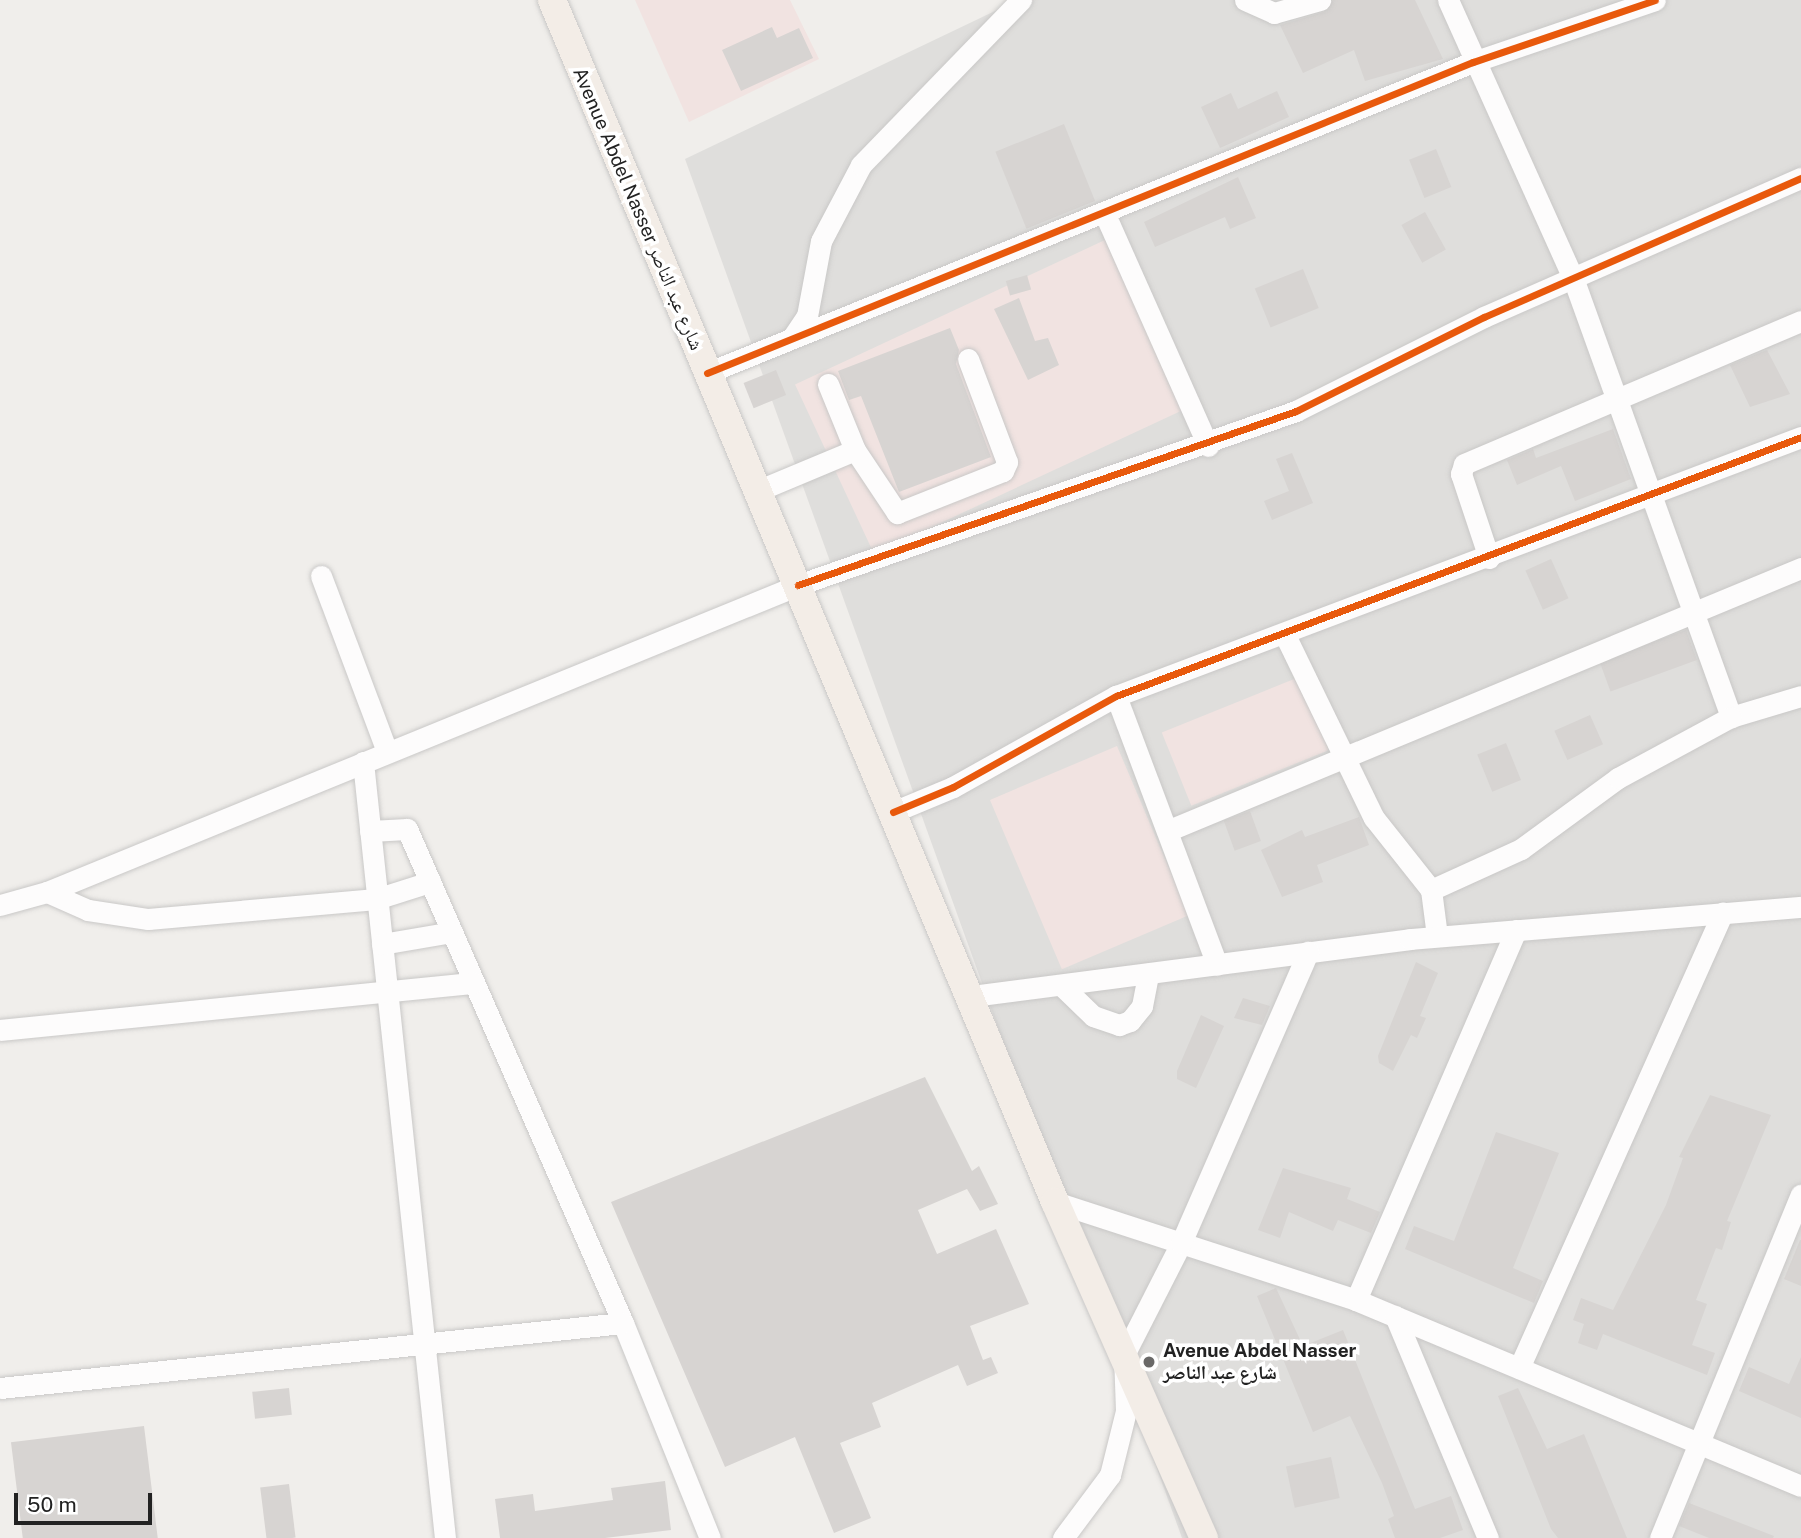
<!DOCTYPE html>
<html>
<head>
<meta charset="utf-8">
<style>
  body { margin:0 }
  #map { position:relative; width:1801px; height:1538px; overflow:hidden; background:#f0eeeb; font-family:"Public Sans","Noto Naskh Arabic",sans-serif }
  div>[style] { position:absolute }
  .residential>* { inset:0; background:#dfdedc }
  .commercial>* { inset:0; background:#f1e3e1; transform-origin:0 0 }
  .building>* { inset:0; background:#d7d4d2; transform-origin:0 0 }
  .roads { filter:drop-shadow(0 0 2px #c9c8c7) drop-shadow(0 0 2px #c9c8c7) }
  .minor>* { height:21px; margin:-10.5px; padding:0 10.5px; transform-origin:10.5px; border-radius:10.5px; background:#fdfcfc }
  .major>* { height:28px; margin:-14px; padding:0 14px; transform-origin:14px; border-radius:14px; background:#f3ede7 }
  .cycleway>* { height:7px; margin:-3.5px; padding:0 3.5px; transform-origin:3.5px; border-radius:3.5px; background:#e8590c }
  .dots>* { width:19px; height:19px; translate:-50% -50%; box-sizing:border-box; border:4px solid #fff; border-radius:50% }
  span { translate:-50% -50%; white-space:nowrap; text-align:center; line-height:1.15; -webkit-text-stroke:7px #fff; paint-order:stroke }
  .street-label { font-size:19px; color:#222 }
  .poi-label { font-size:19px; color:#222; font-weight:700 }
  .left { translate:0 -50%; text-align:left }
  .scale { position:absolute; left:14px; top:1493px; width:138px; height:32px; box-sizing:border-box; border:4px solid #222; border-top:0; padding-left:9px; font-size:21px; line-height:24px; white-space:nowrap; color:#222; -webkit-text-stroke:5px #fff; paint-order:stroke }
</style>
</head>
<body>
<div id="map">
  <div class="residential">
    <i style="clip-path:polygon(1018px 0,1801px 0,1801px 1538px,1182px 1538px,685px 159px)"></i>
  </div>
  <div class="commercial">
    <i style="clip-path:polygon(635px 0,790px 0,819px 59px,689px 122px)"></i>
    <i style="left:1105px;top:240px;width:187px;height:342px;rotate:65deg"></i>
    <i style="left:1299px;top:677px;width:79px;height:148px;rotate:68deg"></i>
    <i style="left:1117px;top:746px;width:184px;height:138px;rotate:67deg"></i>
  </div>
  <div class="building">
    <i style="clip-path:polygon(1333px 0,1415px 0,1443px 59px,1365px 81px,1354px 50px,1303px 73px,1280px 25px,1324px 12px)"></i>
    <i style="clip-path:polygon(772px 27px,777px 38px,799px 28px,813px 58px,741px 91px,722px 50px)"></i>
    <i style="clip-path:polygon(1277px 91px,1289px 117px,1220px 148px,1201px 107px,1231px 93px,1238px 109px)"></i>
    <i style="left:1064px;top:124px;width:83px;height:74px;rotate:68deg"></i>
    <i style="left:1436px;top:149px;width:41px;height:29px;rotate:68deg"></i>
    <i style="clip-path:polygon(1238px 177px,1256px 218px,1230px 229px,1225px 217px,1155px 247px,1144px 222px)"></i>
    <i style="left:1425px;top:212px;width:43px;height:27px;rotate:61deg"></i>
    <i style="left:1303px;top:269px;width:42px;height:52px;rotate:68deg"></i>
    <i style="left:1027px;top:275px;width:15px;height:22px;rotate:74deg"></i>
    <i style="clip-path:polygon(1019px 298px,1035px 341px,1048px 338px,1059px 365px,1028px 380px,994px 309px)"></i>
    <i style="clip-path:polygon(950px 328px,959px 350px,956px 364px,991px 457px,899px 492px,861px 396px,849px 400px,838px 371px)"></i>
    <i style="clip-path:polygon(1767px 350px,1790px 394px,1750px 407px,1730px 365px)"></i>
    <i style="left:776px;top:370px;width:27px;height:35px;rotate:68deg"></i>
    <i style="clip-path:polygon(1613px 429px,1631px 479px,1575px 501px,1561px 466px,1517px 485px,1507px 460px,1533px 449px,1536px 458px)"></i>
    <i style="clip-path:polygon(1292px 453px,1313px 503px,1272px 520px,1264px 501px,1289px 491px,1276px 459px)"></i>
    <i style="left:1551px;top:559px;width:43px;height:28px;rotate:66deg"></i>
    <i style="left:1686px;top:630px;width:32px;height:92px;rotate:70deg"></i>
    <i style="left:1590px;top:715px;width:32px;height:39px;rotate:66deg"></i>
    <i style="left:1506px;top:743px;width:40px;height:31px;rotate:68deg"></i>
    <i style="left:1250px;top:811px;width:32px;height:28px;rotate:70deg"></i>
    <i style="clip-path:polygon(1359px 817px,1369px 845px,1317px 865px,1323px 882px,1282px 897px,1261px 850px,1302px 830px,1305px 837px)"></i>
    <i style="clip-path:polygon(1416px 962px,1438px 973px,1420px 1016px,1426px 1018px,1417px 1038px,1411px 1035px,1393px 1071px,1379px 1063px,1378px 1056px)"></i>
    <i style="clip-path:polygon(1243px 998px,1270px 1006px,1262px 1025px,1234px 1018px)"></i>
    <i style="clip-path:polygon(1201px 1015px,1224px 1026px,1196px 1088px,1177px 1079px,1177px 1071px)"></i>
    <i style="clip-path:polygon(925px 1077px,972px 1171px,979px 1166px,998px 1204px,980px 1211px,967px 1189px,918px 1210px,937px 1254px,996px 1229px,1029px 1304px,970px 1326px,983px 1360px,991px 1357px,998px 1373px,967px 1386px,958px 1365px,872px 1403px,881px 1427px,840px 1443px,871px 1518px,834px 1533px,795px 1437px,725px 1467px,611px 1202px)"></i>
    <i style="clip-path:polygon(1710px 1095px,1771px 1115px,1727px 1221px,1731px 1222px,1722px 1250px,1716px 1248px,1696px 1300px,1707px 1304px,1692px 1345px,1715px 1353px,1707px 1375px,1603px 1334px,1597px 1350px,1578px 1343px,1584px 1324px,1573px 1320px,1581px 1298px,1613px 1310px,1666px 1205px,1683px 1158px,1679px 1157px)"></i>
    <i style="clip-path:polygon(1496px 1132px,1559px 1153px,1513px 1268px,1543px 1281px,1534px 1303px,1405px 1249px,1414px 1226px,1454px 1241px)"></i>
    <i style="clip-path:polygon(1283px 1168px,1351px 1188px,1347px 1199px,1380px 1212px,1371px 1233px,1338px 1220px,1333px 1231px,1289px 1212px,1280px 1238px,1258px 1230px)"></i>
    <i style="clip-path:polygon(1800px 1240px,1801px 1240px,1801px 1286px,1784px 1279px)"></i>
    <i style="clip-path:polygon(1276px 1288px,1303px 1346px,1343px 1330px,1415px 1509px,1451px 1496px,1463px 1530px,1440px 1538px,1395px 1538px,1388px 1519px,1394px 1516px,1382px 1483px,1350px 1416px,1313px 1432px,1257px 1296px)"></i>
    <i style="clip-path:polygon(1801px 1357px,1801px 1418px,1739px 1391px,1749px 1367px,1789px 1384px)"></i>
    <i style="left:289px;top:1388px;width:27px;height:37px;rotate:84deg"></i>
    <i style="clip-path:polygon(1518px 1388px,1547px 1449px,1584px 1434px,1627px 1538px,1558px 1538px,1551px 1529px,1498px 1396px)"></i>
    <i style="left:144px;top:1426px;width:113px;height:134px;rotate:83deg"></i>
    <i style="left:1331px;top:1457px;width:42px;height:46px;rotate:78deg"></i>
    <i style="clip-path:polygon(665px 1481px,671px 1530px,605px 1538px,500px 1538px,495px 1499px,533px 1494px,535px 1511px,613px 1500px,611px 1488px)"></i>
    <i style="left:289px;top:1484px;width:54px;height:29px;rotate:83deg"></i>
    <i style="clip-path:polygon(1689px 1503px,1774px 1536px,1773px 1538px,1709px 1538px,1679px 1526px)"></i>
  </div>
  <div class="roads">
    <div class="minor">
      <i style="left:1245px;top:0;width:32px;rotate:24deg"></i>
      <i style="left:1274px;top:13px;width:48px;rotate:-15.8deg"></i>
      <i style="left:1448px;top:0;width:305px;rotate:65.8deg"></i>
      <i style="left:1573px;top:278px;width:467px;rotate:70.2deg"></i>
      <i style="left:1731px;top:717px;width:73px;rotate:-16.7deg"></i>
      <i style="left:1104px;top:212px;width:256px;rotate:66deg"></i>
      <i style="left:792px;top:338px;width:27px;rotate:-56deg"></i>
      <i style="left:807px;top:316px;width:76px;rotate:-79.4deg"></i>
      <i style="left:821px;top:241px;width:86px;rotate:-62.2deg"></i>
      <i style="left:861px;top:165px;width:230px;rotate:-45.9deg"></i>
      <i style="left:707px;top:373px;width:827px;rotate:-22.1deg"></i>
      <i style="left:1473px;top:62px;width:192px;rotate:-18.8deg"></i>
      <i style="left:828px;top:384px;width:71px;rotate:67.8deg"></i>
      <i style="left:855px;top:450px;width:76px;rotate:56.3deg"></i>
      <i style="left:897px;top:513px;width:114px;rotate:-21.6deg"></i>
      <i style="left:1003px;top:471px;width:10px;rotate:-66deg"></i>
      <i style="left:1007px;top:462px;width:110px;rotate:-110.7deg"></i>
      <i style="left:757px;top:491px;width:106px;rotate:-22.7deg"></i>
      <i style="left:1489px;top:558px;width:89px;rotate:-108.4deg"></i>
      <i style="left:1461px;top:474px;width:10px;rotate:-73deg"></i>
      <i style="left:1464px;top:464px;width:366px;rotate:-23deg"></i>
      <i style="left:321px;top:576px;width:188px;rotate:69.4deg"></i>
      <i style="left:1285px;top:635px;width:203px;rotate:64.1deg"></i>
      <i style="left:1374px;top:818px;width:92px;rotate:51.6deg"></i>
      <i style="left:1116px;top:696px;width:287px;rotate:69.4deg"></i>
      <i style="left:363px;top:762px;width:780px;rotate:83.97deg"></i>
      <i style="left:893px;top:812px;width:65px;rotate:-22.6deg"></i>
      <i style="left:953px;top:787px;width:187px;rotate:-29.2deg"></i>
      <i style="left:1116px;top:696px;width:732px;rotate:-20.71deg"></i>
      <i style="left:370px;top:831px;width:37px;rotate:-3deg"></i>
      <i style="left:407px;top:829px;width:539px;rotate:66.38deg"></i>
      <i style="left:623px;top:1323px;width:232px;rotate:68deg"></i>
      <i style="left:1167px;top:831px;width:686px;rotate:-22.53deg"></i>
      <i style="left:47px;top:892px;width:45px;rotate:23.7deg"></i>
      <i style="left:88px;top:910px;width:61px;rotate:8.5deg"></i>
      <i style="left:148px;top:919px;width:229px;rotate:-5deg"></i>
      <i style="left:376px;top:899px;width:57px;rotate:-17.5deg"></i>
      <i style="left:0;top:905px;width:49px;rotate:-15.5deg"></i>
      <i style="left:47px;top:892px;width:811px;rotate:-22.23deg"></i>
      <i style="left:798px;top:585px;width:528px;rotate:-19.26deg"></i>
      <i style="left:1296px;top:411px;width:210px;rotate:-26.6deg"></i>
      <i style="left:1484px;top:317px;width:346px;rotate:-23.7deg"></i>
      <i style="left:1437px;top:936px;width:46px;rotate:-97.4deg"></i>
      <i style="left:1431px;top:890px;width:99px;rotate:-24.5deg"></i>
      <i style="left:1521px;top:849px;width:120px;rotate:-36.2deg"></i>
      <i style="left:1618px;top:778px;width:128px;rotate:-28.4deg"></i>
      <i style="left:382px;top:944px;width:71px;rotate:-9.7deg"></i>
      <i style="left:1061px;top:985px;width:45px;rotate:44.1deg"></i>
      <i style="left:1093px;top:1016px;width:28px;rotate:19deg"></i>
      <i style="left:1119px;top:1025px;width:12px;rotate:-20deg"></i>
      <i style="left:1130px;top:1021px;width:19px;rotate:-51deg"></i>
      <i style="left:1142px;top:1006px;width:33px;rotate:-79deg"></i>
      <i style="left:972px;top:996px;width:442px;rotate:-7.4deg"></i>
      <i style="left:1410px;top:939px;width:392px;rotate:-4.7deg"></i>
      <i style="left:0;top:1030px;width:476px;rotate:-5.7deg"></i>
      <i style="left:1055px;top:1202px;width:317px;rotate:18deg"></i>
      <i style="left:1356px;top:1300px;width:482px;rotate:22.7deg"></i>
      <i style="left:1356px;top:1300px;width:403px;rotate:-66.6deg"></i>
      <i style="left:1395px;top:1316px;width:241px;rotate:67.3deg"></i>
      <i style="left:1519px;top:1368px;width:499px;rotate:-65.9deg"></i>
      <i style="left:0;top:1388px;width:626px;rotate:-5.96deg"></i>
      <i style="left:1063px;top:1538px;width:79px;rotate:-53.3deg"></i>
      <i style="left:1110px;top:1475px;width:66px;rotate:-76deg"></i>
      <i style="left:1126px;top:1411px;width:56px;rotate:-92deg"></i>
      <i style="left:1124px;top:1355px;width:126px;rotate:-63deg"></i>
      <i style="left:1181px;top:1243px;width:318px;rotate:-66.4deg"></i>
      <i style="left:1660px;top:1538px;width:371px;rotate:-67.7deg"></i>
    </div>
    <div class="major">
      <i style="left:552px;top:0;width:1303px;rotate:67.29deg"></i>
      <i style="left:1055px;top:1202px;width:368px;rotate:66.1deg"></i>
    </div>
  </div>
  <div class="cycleway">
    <i style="left:707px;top:373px;width:827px;rotate:-22.1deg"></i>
    <i style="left:1473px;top:62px;width:192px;rotate:-18.8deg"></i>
    <i style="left:798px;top:585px;width:528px;rotate:-19.26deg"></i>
    <i style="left:1296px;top:411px;width:210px;rotate:-26.6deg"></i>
    <i style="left:1484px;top:317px;width:346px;rotate:-23.7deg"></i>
    <i style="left:893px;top:812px;width:65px;rotate:-22.6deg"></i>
    <i style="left:953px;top:787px;width:187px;rotate:-29.2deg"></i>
    <i style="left:1116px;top:696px;width:732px;rotate:-20.71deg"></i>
  </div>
  <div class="dots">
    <i style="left:1149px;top:1362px;background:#6a6968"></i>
  </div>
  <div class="street-label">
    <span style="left:638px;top:209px;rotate:67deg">Avenue Abdel Nasser شارع عبد الناصر</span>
  </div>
  <div class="poi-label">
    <span class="left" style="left:1163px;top:1362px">Avenue Abdel Nasser<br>شارع عبد الناصر</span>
  </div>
  <div class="scale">50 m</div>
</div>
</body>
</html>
